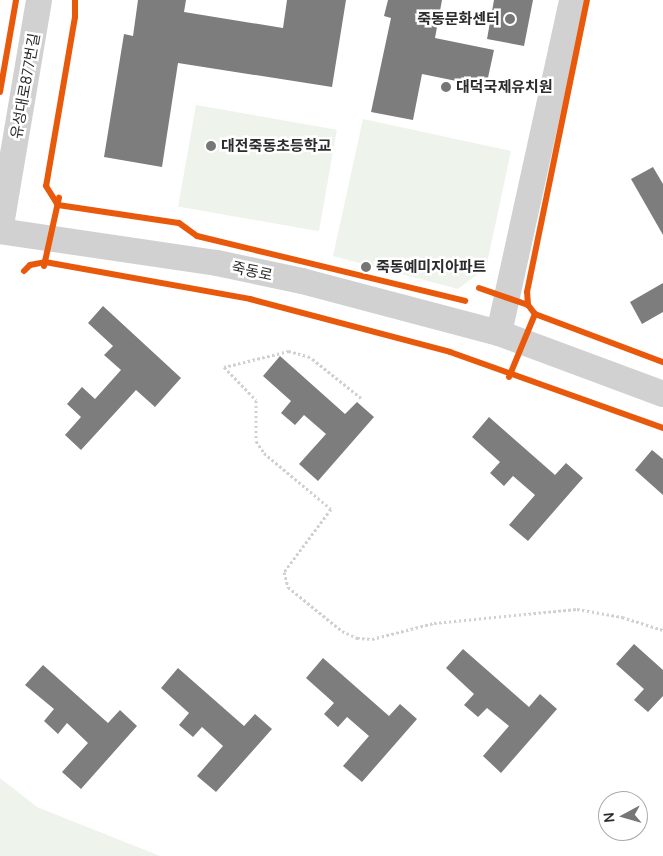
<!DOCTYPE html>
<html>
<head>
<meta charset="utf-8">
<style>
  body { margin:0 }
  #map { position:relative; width:663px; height:856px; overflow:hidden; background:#fff; font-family:Manrope,"Noto Sans KR",sans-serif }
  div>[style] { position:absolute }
  .green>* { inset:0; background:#eef3eb; transform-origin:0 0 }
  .building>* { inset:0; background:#7d7d7d }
  .path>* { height:3px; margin-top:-1.5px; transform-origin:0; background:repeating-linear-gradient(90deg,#d1d1d1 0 2.5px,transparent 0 5px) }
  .tertiary>* { height:26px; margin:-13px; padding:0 13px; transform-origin:13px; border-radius:13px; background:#d1d1d1 }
  .cycleway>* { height:6px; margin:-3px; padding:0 3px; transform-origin:3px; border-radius:3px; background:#e8590c }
  .dots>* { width:14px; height:14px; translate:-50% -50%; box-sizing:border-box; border:2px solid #fff; border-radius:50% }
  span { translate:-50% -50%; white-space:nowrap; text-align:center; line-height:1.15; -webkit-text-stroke:5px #fff; paint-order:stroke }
  .poi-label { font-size:15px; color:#2c2c2c; font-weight:700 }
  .right { translate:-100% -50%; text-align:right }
  .left { translate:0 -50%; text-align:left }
  .street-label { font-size:15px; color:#2c2c2c }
  .north { position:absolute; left:598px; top:791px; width:50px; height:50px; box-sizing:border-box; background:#fff; border:1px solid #ababab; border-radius:50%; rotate:264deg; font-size:14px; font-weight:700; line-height:20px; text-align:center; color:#2c2c2c }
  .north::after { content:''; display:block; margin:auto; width:18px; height:22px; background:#767676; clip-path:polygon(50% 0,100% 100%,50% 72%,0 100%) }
</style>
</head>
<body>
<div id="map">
  <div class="green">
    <i style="left:196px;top:105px;width:143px;height:103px;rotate:10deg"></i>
    <i style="clip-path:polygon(363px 119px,511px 151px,486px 268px,458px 289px,333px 256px)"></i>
    <i style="clip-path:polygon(0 778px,37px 807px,160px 856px,0 856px)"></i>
  </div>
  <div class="building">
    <i style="clip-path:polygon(138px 0,186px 0,184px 12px,283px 28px,287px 0,346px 0,332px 87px,178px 63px,162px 167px,104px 157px,124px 34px,133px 36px)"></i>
    <i style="clip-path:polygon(388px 0,442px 0,435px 38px,494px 50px,486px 87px,422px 74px,413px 120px,371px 112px,391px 18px,384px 16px)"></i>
    <i style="clip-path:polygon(494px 0,533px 0,524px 46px,487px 39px)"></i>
    <i style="clip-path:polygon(653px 167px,663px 184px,663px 235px,631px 179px)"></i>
    <i style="clip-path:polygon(663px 283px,663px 312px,642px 324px,630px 302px)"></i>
    <i style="clip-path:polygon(103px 306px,181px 378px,155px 407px,136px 390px,81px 450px,65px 435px,81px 417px,67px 404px,82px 387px,95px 399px,121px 370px,104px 355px,113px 346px,88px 323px)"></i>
    <i style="clip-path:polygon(280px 356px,345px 414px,357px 402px,374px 417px,318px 481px,299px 464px,326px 434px,304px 415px,295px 425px,281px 413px,291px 401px,263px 376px)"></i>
    <i style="clip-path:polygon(489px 417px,555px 475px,566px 463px,583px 478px,528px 541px,509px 525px,535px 495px,513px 476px,504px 486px,490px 473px,500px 462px,472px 437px)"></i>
    <i style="clip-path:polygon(652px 450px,663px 459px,663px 495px,635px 470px)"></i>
    <i style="clip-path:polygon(634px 644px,663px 670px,663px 696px,648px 712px,634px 700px,644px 689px,616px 664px)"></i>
    <i style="clip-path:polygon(463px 649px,529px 707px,540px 694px,557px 709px,501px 773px,483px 756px,509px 726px,487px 708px,478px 717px,464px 705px,474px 694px,446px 668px)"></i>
    <i style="clip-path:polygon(323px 658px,389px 716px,400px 704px,417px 719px,362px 782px,343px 766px,369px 736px,347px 717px,338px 727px,324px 714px,334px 703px,306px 678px)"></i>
    <i style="clip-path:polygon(43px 665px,108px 723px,120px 710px,137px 726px,81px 789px,62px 772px,88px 743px,67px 723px,58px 734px,44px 721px,54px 709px,25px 685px)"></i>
    <i style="clip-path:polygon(178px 668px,244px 726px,255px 714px,272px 729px,216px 792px,197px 776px,223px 746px,202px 727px,193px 737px,179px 725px,189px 713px,161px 688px)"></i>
  </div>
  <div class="path">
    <i style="left:361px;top:398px;width:65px;rotate:-141.2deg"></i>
    <i style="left:310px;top:357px;width:22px;rotate:-164deg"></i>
    <i style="left:289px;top:351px;width:67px;rotate:166.2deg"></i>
    <i style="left:224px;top:367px;width:46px;rotate:45.9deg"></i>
    <i style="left:256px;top:400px;width:41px;rotate:90deg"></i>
    <i style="left:256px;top:441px;width:14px;rotate:56deg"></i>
    <i style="left:264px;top:453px;width:87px;rotate:39.9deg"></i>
    <i style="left:331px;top:509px;width:79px;rotate:126.7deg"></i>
    <i style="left:284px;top:572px;width:16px;rotate:75deg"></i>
    <i style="left:288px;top:587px;width:70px;rotate:39.2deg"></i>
    <i style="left:342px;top:631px;width:17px;rotate:25deg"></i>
    <i style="left:357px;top:638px;width:15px;rotate:4deg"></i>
    <i style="left:372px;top:639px;width:64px;rotate:-14.5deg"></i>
    <i style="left:434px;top:623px;width:144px;rotate:-5.6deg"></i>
    <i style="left:577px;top:609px;width:46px;rotate:10.1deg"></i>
    <i style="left:622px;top:617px;width:43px;rotate:17.6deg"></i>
  </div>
  <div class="tertiary">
    <i style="left:0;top:231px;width:219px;rotate:8.4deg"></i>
    <i style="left:217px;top:263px;width:87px;rotate:12deg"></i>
    <i style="left:302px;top:281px;width:204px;rotate:14.8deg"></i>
    <i style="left:499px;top:333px;width:175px;rotate:20.4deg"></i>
    <i style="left:0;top:231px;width:234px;rotate:-80.4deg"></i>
    <i style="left:499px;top:333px;width:341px;rotate:-77.6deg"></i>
  </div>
  <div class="cycleway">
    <i style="left:75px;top:0;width:17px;rotate:90deg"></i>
    <i style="left:75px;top:17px;width:171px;rotate:99.7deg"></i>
    <i style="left:46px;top:186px;width:22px;rotate:58deg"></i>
    <i style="left:58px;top:205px;width:122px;rotate:8.5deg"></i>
    <i style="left:179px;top:223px;width:22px;rotate:36deg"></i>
    <i style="left:197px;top:236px;width:276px;rotate:13.6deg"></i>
    <i style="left:0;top:92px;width:93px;rotate:-80.1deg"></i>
    <i style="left:44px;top:266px;width:70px;rotate:-77.6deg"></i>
    <i style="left:24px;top:271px;width:8px;rotate:-45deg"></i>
    <i style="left:30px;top:265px;width:15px;rotate:-11deg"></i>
    <i style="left:45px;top:262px;width:208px;rotate:10.2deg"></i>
    <i style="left:250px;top:299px;width:207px;rotate:14.8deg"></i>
    <i style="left:450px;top:352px;width:226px;rotate:19.6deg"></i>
    <i style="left:479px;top:288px;width:52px;rotate:19.1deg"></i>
    <i style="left:528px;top:305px;width:11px;rotate:52deg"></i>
    <i style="left:535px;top:314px;width:68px;rotate:112.4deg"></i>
    <i style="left:528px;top:305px;width:13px;rotate:-94deg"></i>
    <i style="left:527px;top:292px;width:298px;rotate:-78.4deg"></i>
    <i style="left:535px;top:314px;width:137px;rotate:20.6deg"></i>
  </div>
  <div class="dots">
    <i style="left:510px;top:19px;background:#767676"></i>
    <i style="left:446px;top:87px;background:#767676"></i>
    <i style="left:211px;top:146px;background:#767676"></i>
    <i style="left:366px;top:267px;background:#767676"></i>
  </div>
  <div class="poi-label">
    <span class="right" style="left:500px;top:19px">죽동문화센터</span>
    <span class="left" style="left:456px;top:87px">대덕국제유치원</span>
    <span class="left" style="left:221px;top:146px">대전죽동초등학교</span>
    <span class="left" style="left:376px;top:267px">죽동예미지아파트</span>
  </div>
  <div class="street-label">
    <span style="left:25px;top:86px;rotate:-80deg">유성대로877번길</span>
    <span style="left:252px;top:271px;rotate:12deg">죽동로</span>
  </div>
  <div class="north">N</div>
</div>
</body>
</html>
